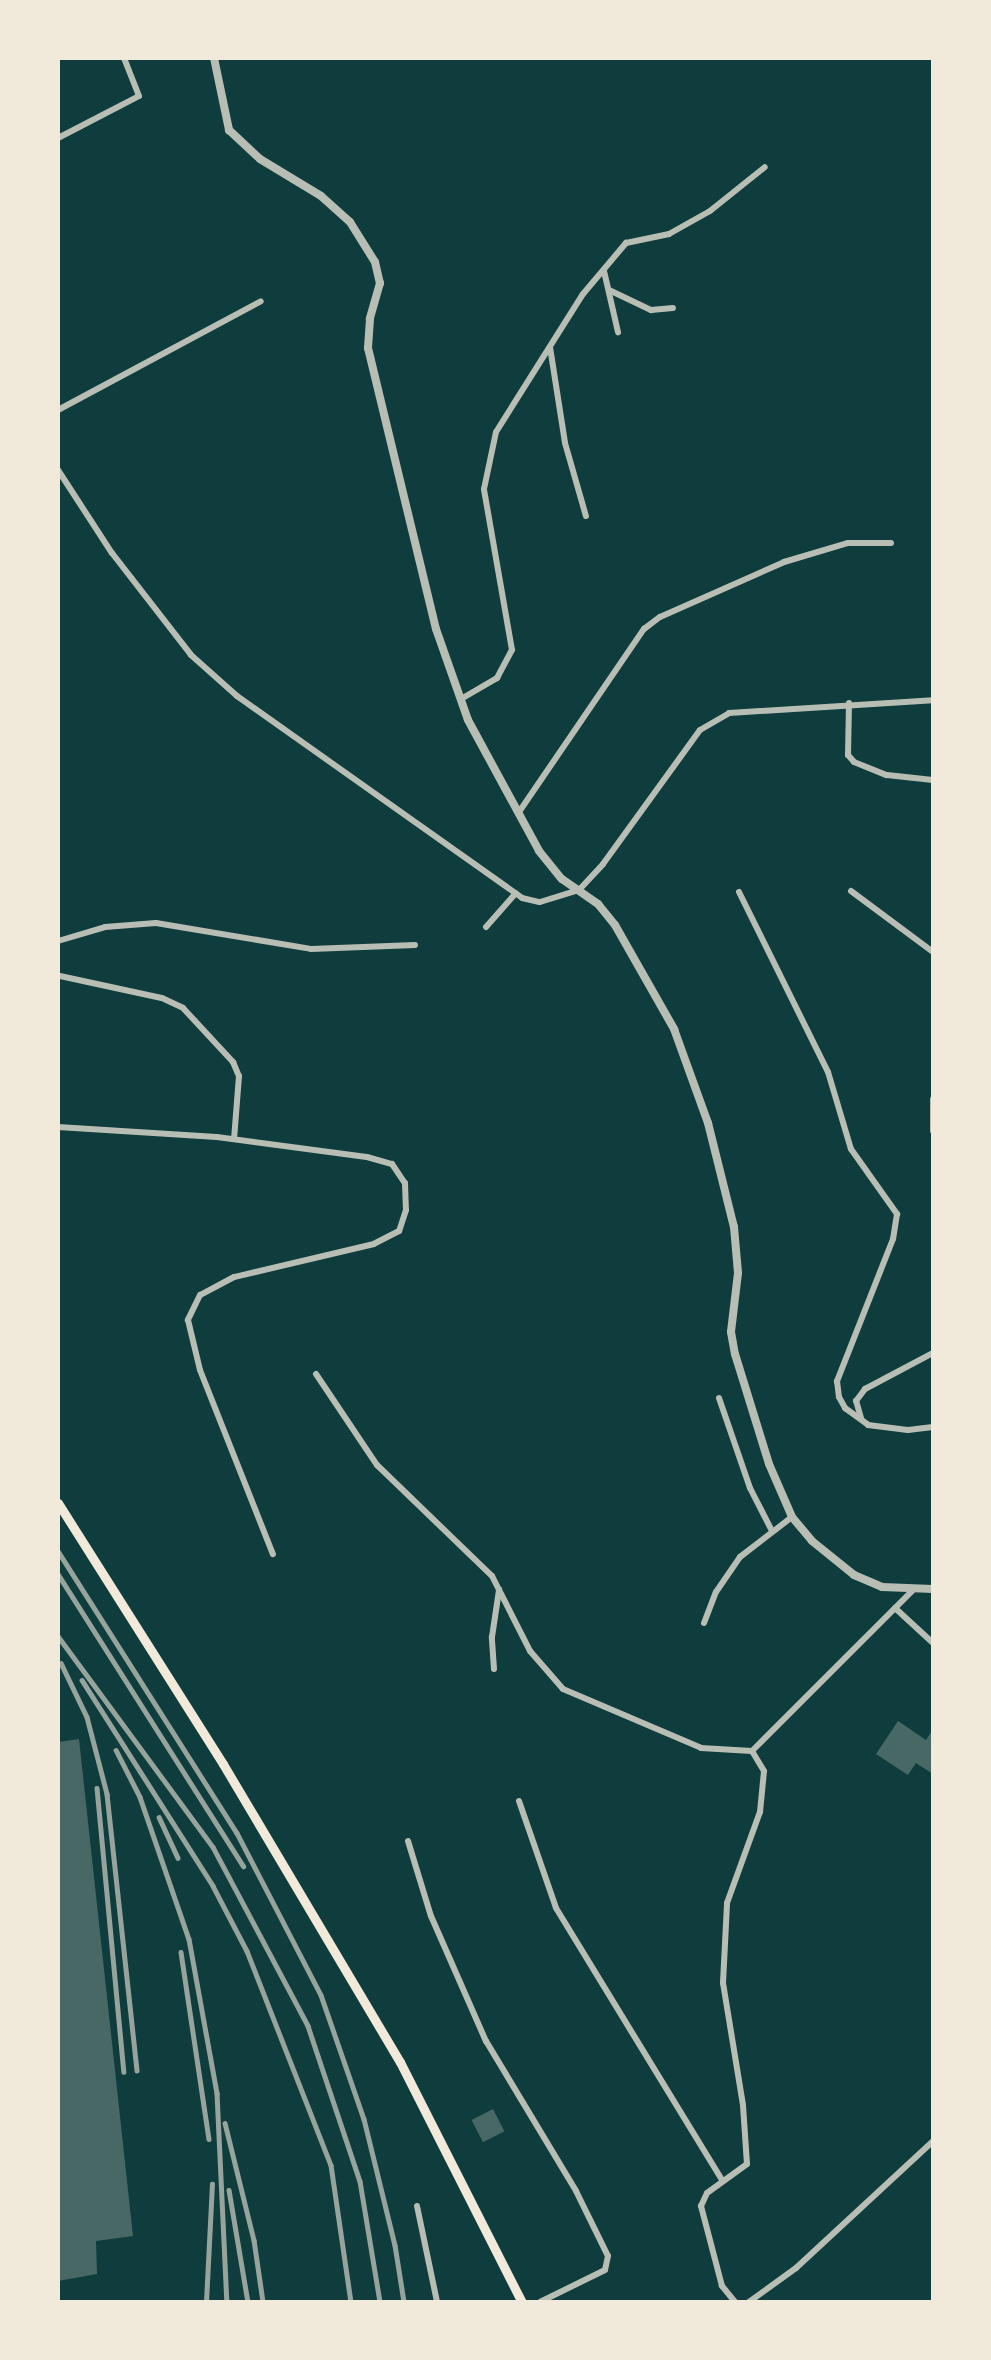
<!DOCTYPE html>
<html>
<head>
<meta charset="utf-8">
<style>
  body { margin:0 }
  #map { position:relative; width:991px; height:2360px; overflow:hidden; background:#0f3d3e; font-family:"Fira Sans Condensed",sans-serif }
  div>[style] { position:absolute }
  .building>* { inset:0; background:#486865; transform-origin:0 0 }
  .minor>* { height:6px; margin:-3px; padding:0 3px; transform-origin:3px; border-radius:3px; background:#b8beb3 }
  .tertiary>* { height:8px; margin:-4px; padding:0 4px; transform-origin:4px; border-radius:4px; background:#b8beb3 }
  .secondary>* { height:9px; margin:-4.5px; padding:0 4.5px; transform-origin:4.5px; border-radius:4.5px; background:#f1e9da }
  .rail>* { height:4.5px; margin:-2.25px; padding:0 2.25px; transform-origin:2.25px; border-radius:2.25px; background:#97a49c }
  span { translate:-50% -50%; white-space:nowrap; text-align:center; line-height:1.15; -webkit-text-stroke:5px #f1e9da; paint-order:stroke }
  .frame { position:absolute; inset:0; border:60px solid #f1e9da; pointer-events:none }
</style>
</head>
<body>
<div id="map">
  <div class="building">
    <i style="clip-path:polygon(898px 1721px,926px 1740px,933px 1729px,933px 1774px,916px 1763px,908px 1775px,876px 1754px)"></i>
    <i style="clip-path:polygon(79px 1739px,133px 2236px,96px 2241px,97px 2274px,58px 2281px,58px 1742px)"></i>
    <i style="left:493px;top:2109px;width:25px;height:24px;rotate:63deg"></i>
  </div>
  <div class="minor">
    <i style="left:58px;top:138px;width:91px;rotate:-27.4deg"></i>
    <i style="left:139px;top:96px;width:41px;rotate:-111.5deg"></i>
    <i style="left:604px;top:271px;width:63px;rotate:77.1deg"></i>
    <i style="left:609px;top:290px;width:47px;rotate:25.5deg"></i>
    <i style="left:651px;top:310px;width:22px;rotate:-5deg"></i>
    <i style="left:550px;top:347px;width:97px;rotate:81.1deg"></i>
    <i style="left:565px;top:443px;width:76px;rotate:74deg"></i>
    <i style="left:58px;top:410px;width:230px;rotate:-28.2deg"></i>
    <i style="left:58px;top:470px;width:99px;rotate:57deg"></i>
    <i style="left:112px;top:553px;width:129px;rotate:52.2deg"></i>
    <i style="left:191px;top:655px;width:62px;rotate:41.7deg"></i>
    <i style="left:237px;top:696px;width:349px;rotate:35.3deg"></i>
    <i style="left:522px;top:898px;width:18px;rotate:13deg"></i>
    <i style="left:540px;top:902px;width:41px;rotate:-17.1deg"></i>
    <i style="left:579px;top:890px;width:35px;rotate:-47deg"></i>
    <i style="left:603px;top:864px;width:165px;rotate:-54.1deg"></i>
    <i style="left:700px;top:730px;width:34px;rotate:-30deg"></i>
    <i style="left:729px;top:713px;width:204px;rotate:-3.6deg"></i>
    <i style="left:461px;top:699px;width:42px;rotate:-30.3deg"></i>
    <i style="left:497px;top:678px;width:32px;rotate:-62deg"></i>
    <i style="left:512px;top:650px;width:163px;rotate:-99.9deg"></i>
    <i style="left:484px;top:489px;width:58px;rotate:-78.1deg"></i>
    <i style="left:496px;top:432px;width:163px;rotate:-57.8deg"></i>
    <i style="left:583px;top:294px;width:67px;rotate:-49.9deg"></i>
    <i style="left:626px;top:243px;width:44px;rotate:-11.8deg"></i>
    <i style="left:669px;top:234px;width:47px;rotate:-29.3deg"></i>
    <i style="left:710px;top:211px;width:70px;rotate:-38.7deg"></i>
    <i style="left:849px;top:703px;width:52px;rotate:91.1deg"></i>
    <i style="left:848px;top:755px;width:9px;rotate:49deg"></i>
    <i style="left:854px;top:762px;width:35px;rotate:22deg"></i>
    <i style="left:887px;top:775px;width:46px;rotate:6.2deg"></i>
    <i style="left:519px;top:812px;width:222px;rotate:-55.7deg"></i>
    <i style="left:644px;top:629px;width:20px;rotate:-37deg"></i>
    <i style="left:660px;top:617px;width:136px;rotate:-23.9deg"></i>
    <i style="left:784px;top:562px;width:67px;rotate:-16.5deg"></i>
    <i style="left:848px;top:543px;width:43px"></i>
    <i style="left:851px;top:891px;width:102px;rotate:36.6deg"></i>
    <i style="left:739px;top:892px;width:201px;rotate:63.7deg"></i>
    <i style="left:828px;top:1072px;width:80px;rotate:73.4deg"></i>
    <i style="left:851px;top:1149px;width:80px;rotate:54.7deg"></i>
    <i style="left:897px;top:1214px;width:25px;rotate:99deg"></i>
    <i style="left:893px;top:1239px;width:153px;rotate:111.5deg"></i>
    <i style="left:837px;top:1381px;width:16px;rotate:83deg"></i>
    <i style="left:839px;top:1397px;width:13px;rotate:61deg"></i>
    <i style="left:845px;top:1408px;width:29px;rotate:36deg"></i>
    <i style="left:868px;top:1425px;width:40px;rotate:7.1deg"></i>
    <i style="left:908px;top:1430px;width:25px;rotate:-7deg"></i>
    <i style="left:486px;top:927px;width:45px;rotate:-48.6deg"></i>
    <i style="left:58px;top:941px;width:49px;rotate:-16.6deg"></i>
    <i style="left:105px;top:927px;width:51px;rotate:-4.5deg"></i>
    <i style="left:156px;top:923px;width:157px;rotate:9.5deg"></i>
    <i style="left:311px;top:949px;width:104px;rotate:-2.2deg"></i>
    <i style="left:60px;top:976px;width:104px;rotate:12.2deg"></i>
    <i style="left:162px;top:998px;width:23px;rotate:25deg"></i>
    <i style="left:183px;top:1008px;width:74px;rotate:47.2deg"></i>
    <i style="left:233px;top:1062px;width:15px;rotate:67deg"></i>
    <i style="left:239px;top:1076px;width:63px;rotate:94.5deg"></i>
    <i style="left:933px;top:1099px;width:32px;rotate:90deg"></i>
    <i style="left:58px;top:1127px;width:159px;rotate:3.6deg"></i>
    <i style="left:217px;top:1137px;width:151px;rotate:7.6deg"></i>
    <i style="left:367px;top:1157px;width:26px;rotate:16deg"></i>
    <i style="left:392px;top:1164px;width:23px;rotate:56deg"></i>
    <i style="left:405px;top:1183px;width:27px;rotate:88deg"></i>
    <i style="left:406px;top:1210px;width:22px;rotate:108deg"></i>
    <i style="left:399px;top:1231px;width:28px;rotate:153deg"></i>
    <i style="left:374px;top:1244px;width:144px;rotate:166.7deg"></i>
    <i style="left:234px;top:1277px;width:38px;rotate:152deg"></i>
    <i style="left:200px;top:1295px;width:28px;rotate:116deg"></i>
    <i style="left:188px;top:1320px;width:51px;rotate:76.5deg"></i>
    <i style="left:200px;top:1370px;width:198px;rotate:68.4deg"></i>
    <i style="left:316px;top:1374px;width:110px;rotate:56.2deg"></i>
    <i style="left:377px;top:1465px;width:160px;rotate:44deg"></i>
    <i style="left:492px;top:1576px;width:84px;rotate:63.1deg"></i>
    <i style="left:530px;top:1651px;width:50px;rotate:49deg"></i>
    <i style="left:563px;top:1689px;width:150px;rotate:23.1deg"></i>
    <i style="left:701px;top:1748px;width:51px;rotate:3.4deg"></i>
    <i style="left:719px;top:1398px;width:95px;rotate:71deg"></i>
    <i style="left:750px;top:1488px;width:46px;rotate:62.9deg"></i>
    <i style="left:861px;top:1418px;width:18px;rotate:-106deg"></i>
    <i style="left:856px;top:1401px;width:15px;rotate:-53deg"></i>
    <i style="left:865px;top:1389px;width:77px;rotate:-27.9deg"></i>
    <i style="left:895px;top:1608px;width:52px;rotate:42.6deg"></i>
    <i style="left:704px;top:1623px;width:33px;rotate:-69deg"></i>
    <i style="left:716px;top:1592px;width:42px;rotate:-55.6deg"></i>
    <i style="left:740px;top:1557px;width:66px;rotate:-37.6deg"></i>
    <i style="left:494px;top:1669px;width:32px;rotate:-94deg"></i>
    <i style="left:492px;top:1637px;width:48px;rotate:-81.5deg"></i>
    <i style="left:752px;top:1751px;width:228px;rotate:-45deg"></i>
    <i style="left:519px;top:1801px;width:113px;rotate:70.9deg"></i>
    <i style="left:556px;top:1908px;width:319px;rotate:58.6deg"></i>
    <i style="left:408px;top:1841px;width:78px;rotate:73deg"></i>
    <i style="left:431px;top:1916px;width:137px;rotate:66.3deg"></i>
    <i style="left:486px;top:2041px;width:175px;rotate:59deg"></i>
    <i style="left:576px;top:2191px;width:72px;rotate:63.8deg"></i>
    <i style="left:608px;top:2256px;width:14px;rotate:102deg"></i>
    <i style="left:605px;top:2270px;width:72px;rotate:153.8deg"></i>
    <i style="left:417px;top:2206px;width:98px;rotate:78.2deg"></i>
    <i style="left:735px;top:2302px;width:21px;rotate:-129deg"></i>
    <i style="left:722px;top:2286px;width:83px;rotate:-104.7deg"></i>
    <i style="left:701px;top:2206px;width:14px;rotate:-65deg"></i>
    <i style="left:707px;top:2193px;width:49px;rotate:-35.9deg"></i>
    <i style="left:747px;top:2164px;width:59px;rotate:-93.9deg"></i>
    <i style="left:743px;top:2105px;width:124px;rotate:-99.3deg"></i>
    <i style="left:723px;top:1983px;width:80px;rotate:-87.1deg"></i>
    <i style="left:727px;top:1903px;width:97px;rotate:-70.1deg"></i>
    <i style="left:760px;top:1812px;width:41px;rotate:-84.4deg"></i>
    <i style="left:764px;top:1771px;width:23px;rotate:-121deg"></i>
    <i style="left:749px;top:2302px;width:58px;rotate:-35.9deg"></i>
    <i style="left:796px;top:2268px;width:187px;rotate:-42.8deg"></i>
  </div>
  <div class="tertiary">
    <i style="left:214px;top:58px;width:74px;rotate:78.2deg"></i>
    <i style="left:229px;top:130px;width:42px;rotate:43.1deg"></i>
    <i style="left:260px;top:159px;width:71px;rotate:31.2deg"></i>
    <i style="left:321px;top:196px;width:39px;rotate:42deg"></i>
    <i style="left:350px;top:222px;width:47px;rotate:58deg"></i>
    <i style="left:375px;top:262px;width:22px;rotate:77deg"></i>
    <i style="left:380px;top:283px;width:37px;rotate:106deg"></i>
    <i style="left:370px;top:319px;width:29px;rotate:94deg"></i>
    <i style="left:368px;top:348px;width:289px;rotate:76.4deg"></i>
    <i style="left:436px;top:629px;width:96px;rotate:70.6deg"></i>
    <i style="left:468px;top:720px;width:149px;rotate:61.5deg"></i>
    <i style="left:539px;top:851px;width:36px;rotate:51deg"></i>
    <i style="left:562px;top:879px;width:44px;rotate:34.8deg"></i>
    <i style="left:598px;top:904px;width:27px;rotate:51deg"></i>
    <i style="left:615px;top:925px;width:120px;rotate:60.4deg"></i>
    <i style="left:674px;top:1029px;width:100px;rotate:70.1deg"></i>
    <i style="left:708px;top:1123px;width:107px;rotate:76deg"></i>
    <i style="left:734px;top:1227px;width:46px;rotate:85deg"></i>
    <i style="left:738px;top:1273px;width:59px;rotate:96.8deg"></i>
    <i style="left:731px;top:1332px;width:22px;rotate:80deg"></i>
    <i style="left:735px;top:1354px;width:115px;rotate:72.8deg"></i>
    <i style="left:769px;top:1464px;width:58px;rotate:66.5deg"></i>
    <i style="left:792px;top:1517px;width:31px;rotate:50deg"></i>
    <i style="left:812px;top:1541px;width:54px;rotate:39deg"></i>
    <i style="left:854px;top:1575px;width:30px;rotate:23deg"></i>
    <i style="left:882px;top:1587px;width:51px;rotate:2.2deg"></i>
  </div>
  <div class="secondary">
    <i style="left:58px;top:1503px;width:309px;rotate:57.7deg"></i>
    <i style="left:223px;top:1764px;width:347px;rotate:59.3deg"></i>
    <i style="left:400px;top:2062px;width:269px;rotate:63.1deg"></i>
  </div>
  <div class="rail">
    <i style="left:58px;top:1551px;width:334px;rotate:57.6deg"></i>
    <i style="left:237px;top:1833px;width:182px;rotate:62.6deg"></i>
    <i style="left:321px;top:1995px;width:131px;rotate:70.9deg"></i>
    <i style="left:364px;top:2119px;width:130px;rotate:76.2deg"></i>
    <i style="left:395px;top:2245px;width:58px;rotate:81deg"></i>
    <i style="left:58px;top:1574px;width:346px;rotate:57.6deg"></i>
    <i style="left:58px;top:1636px;width:262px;rotate:53.7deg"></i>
    <i style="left:213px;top:1847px;width:203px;rotate:62deg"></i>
    <i style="left:308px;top:2026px;width:163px;rotate:71.5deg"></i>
    <i style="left:360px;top:2181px;width:123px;rotate:80.6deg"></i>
    <i style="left:61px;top:1663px;width:60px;rotate:64.3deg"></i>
    <i style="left:87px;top:1717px;width:80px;rotate:75.4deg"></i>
    <i style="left:107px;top:1794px;width:278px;rotate:83.8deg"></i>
    <i style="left:82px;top:1680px;width:244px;rotate:57.5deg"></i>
    <i style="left:213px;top:1886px;width:73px;rotate:62.4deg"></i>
    <i style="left:247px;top:1951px;width:230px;rotate:68.6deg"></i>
    <i style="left:331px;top:2165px;width:138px;rotate:81.7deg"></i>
    <i style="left:116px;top:1750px;width:53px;rotate:62.9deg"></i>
    <i style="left:140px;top:1797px;width:150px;rotate:71deg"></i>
    <i style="left:189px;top:1939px;width:157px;rotate:79.7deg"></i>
    <i style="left:217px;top:2093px;width:209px;rotate:87.3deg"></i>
    <i style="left:97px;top:1788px;width:285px;rotate:84.6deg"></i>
    <i style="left:159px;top:1817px;width:45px;rotate:65.1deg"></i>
    <i style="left:181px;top:1952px;width:189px;rotate:81.5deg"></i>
    <i style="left:225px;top:2123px;width:121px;rotate:76.1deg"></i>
    <i style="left:254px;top:2240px;width:63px;rotate:81.7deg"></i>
    <i style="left:229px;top:2190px;width:114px;rotate:80.4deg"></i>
    <i style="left:206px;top:2302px;width:118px;rotate:-87.1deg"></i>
  </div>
  <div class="frame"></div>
</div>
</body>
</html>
